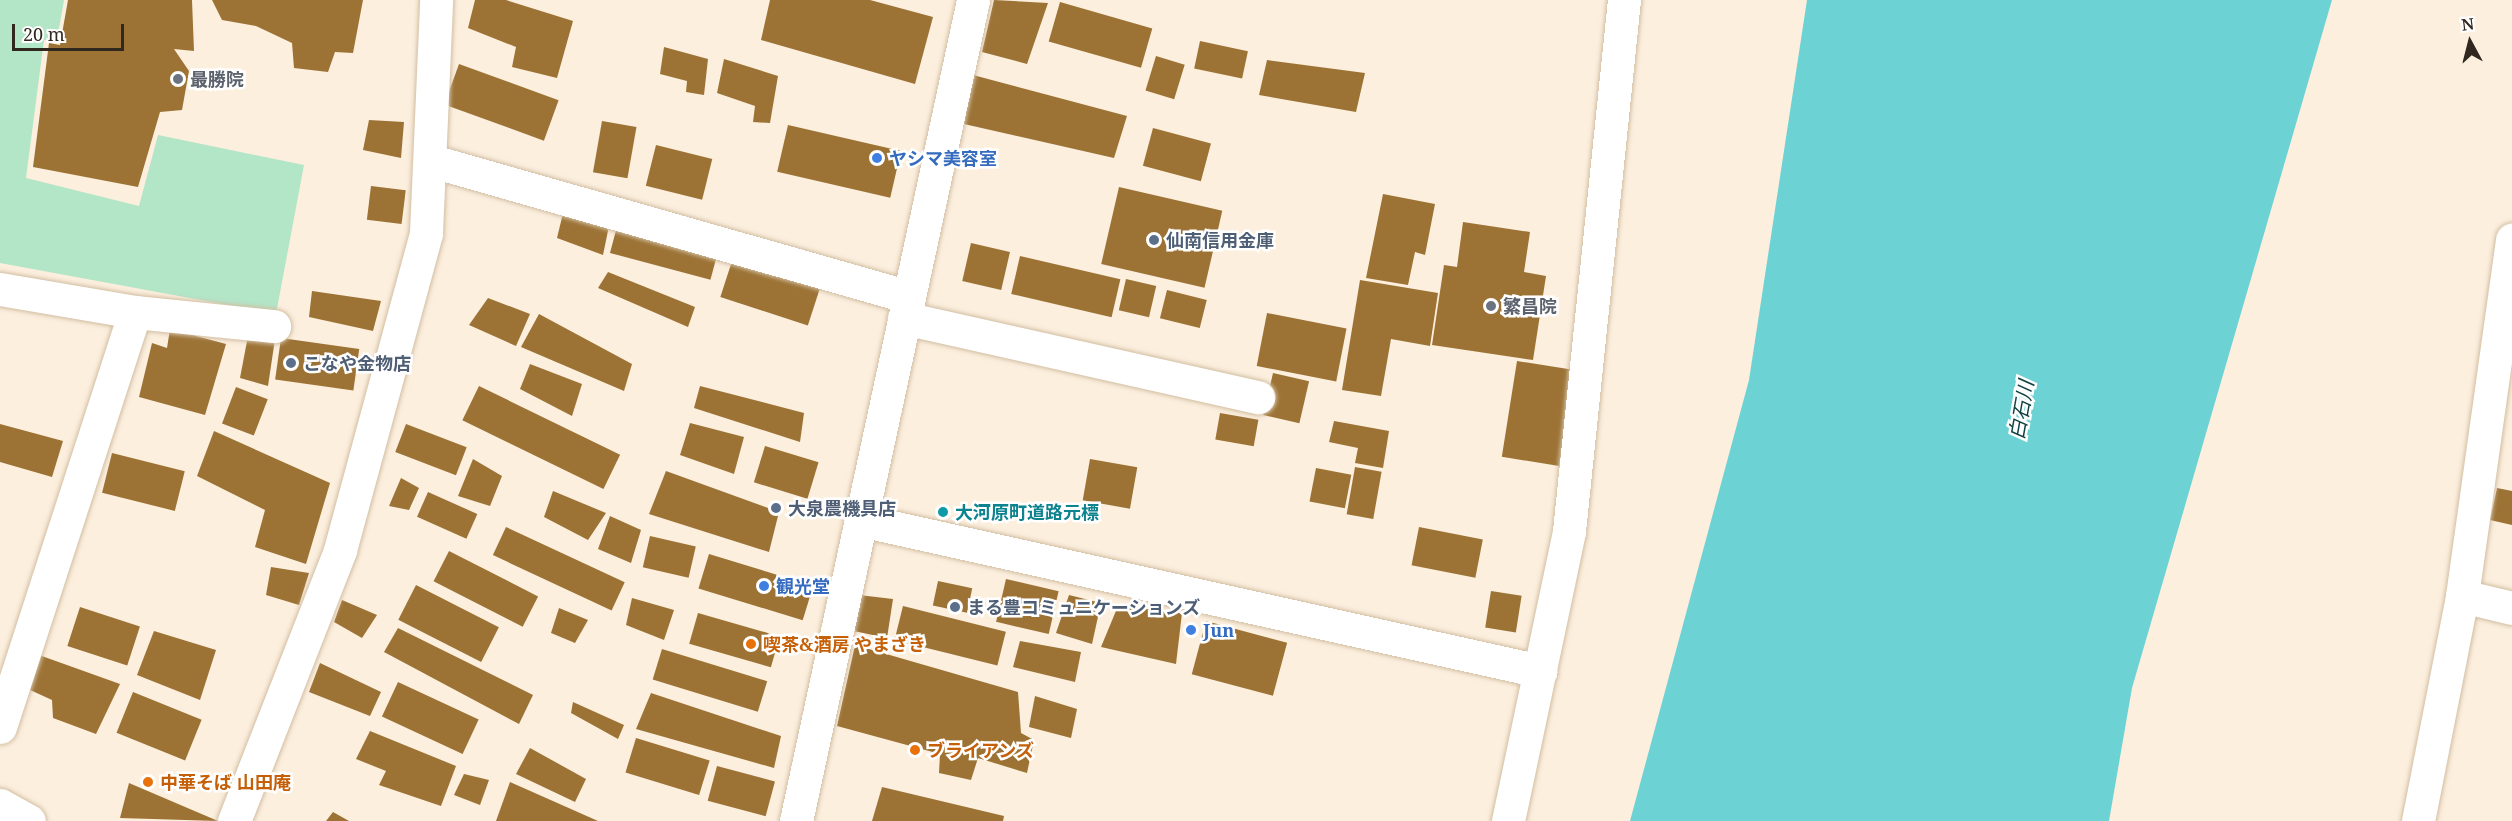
<!DOCTYPE html>
<html>
<head>
<meta charset="utf-8">
<style>
  body { margin:0 }
  #map { position:relative; width:2512px; height:821px; overflow:hidden; background:#fcefde; font-family:"Noto Serif","Noto Sans JP",serif }
  div>[style] { position:absolute }
  .green>* { inset:0; background:#b3e5c7 }
  .water>* { inset:0; background:#6dd2d4 }
  .building>* { inset:0; background:#9c7335; transform-origin:0 0 }
  .roads { filter:drop-shadow(0 0 2px #d2bea2) drop-shadow(0 0 2px #d2bea2) }
  .minor>* { height:33px; margin:-16.5px; padding:0 16.5px; transform-origin:16.5px; border-radius:16.5px; background:#fff }
  .dots>* { width:16px; height:16px; translate:-50% -50%; box-sizing:border-box; border:3px solid #fff; border-radius:50% }
  span { translate:-50% -50%; white-space:nowrap; text-align:center; line-height:1.15; -webkit-text-stroke:5px #fff; paint-order:stroke }
  .worship-label { font-size:18px; color:#5b616d; font-weight:700 }
  .left { translate:0 -50%; text-align:left }
  .shop-label { font-size:18px; color:#366cbe; font-weight:700 }
  .service-label { font-size:18px; color:#4e5e75; font-weight:700 }
  .culture-label { font-size:18px; color:#0d838f; font-weight:700 }
  .food-label { font-size:18px; color:#c56008; font-weight:700 }
  .water-label { font-size:20px; color:#124243; font-style:italic }
  .north { position:absolute; left:2440px; top:12px; width:60px; height:60px; -webkit-text-stroke:4px #fff; paint-order:stroke; rotate:353deg; font-size:16px; font-weight:700; line-height:24px; text-align:center; color:#30281e }
  .north::after { content:''; display:block; margin:auto; width:21px; height:27px; background:#30281e; clip-path:polygon(50% 0,100% 100%,50% 72%,0 100%) }
  .scale { position:absolute; left:12px; top:24px; width:112px; height:27px; box-sizing:border-box; border:3px solid #30281e; border-top:0; padding-left:8px; font-size:18px; line-height:21px; white-space:nowrap; color:#30281e; -webkit-text-stroke:4px #fff; paint-order:stroke }
</style>
</head>
<body>
<div id="map">
  <div class="green">
    <i style="clip-path:polygon(0 0,64px 0,57px 40px,44px 40px,26px 178px,139px 206px,158px 135px,304px 165px,276px 314px,0 263px)"></i>
  </div>
  <div class="water">
    <i style="clip-path:polygon(1807px 0,2332px 0,2132px 688px,2109px 821px,1630px 821px,1749px 380px)"></i>
  </div>
  <div class="building">
    <i style="clip-path:polygon(68px 0,192px 0,194px 51px,174px 49px,189px 71px,182px 110px,160px 112px,138px 187px,33px 167px,49px 43px,60px 45px)"></i>
    <i style="clip-path:polygon(212px 0,363px 0,353px 53px,335px 52px,328px 72px,294px 68px,292px 43px,256px 26px,222px 20px)"></i>
    <i style="clip-path:polygon(475px 0,506px 0,573px 21px,557px 78px,512px 67px,516px 47px,468px 28px)"></i>
    <i style="clip-path:polygon(770px 0,870px 0,933px 17px,915px 84px,761px 40px)"></i>
    <i style="clip-path:polygon(994px 0,1048px 3px,1027px 64px,982px 52px)"></i>
    <i style="left:1060px;top:2px;width:96px;height:41px;rotate:16deg"></i>
    <i style="left:1200px;top:41px;width:49px;height:28px;rotate:12deg"></i>
    <i style="clip-path:polygon(664px 47px,708px 59px,704px 95px,686px 92px,687px 81px,660px 74px)"></i>
    <i style="left:1156px;top:56px;width:30px;height:36px;rotate:17deg"></i>
    <i style="clip-path:polygon(724px 59px,778px 76px,770px 123px,753px 122px,755px 106px,717px 93px)"></i>
    <i style="clip-path:polygon(1267px 60px,1365px 73px,1356px 112px,1259px 95px)"></i>
    <i style="left:459px;top:64px;width:106px;height:43px;rotate:20deg"></i>
    <i style="clip-path:polygon(973px 75px,1127px 116px,1114px 158px,964px 124px)"></i>
    <i style="clip-path:polygon(369px 120px,404px 122px,401px 158px,363px 150px)"></i>
    <i style="left:602px;top:121px;width:35px;height:52px;rotate:10deg"></i>
    <i style="left:788px;top:125px;width:116px;height:48px;rotate:13deg"></i>
    <i style="left:1153px;top:128px;width:60px;height:39px;rotate:15deg"></i>
    <i style="left:656px;top:145px;width:58px;height:42px;rotate:14deg"></i>
    <i style="left:371px;top:186px;width:35px;height:34px;rotate:7deg"></i>
    <i style="left:1119px;top:187px;width:106px;height:79px;rotate:13deg"></i>
    <i style="clip-path:polygon(1383px 194px,1435px 204px,1425px 255px,1415px 252px,1408px 285px,1366px 278px)"></i>
    <i style="clip-path:polygon(564px 209px,610px 221px,603px 255px,557px 238px)"></i>
    <i style="clip-path:polygon(1463px 222px,1530px 232px,1524px 272px,1546px 276px,1533px 360px,1432px 345px,1444px 265px,1457px 267px)"></i>
    <i style="left:618px;top:223px;width:104px;height:31px;rotate:15deg"></i>
    <i style="left:971px;top:243px;width:40px;height:39px;rotate:13deg"></i>
    <i style="left:1020px;top:256px;width:103px;height:39px;rotate:13deg"></i>
    <i style="left:733px;top:258px;width:92px;height:41px;rotate:18deg"></i>
    <i style="clip-path:polygon(608px 272px,695px 307px,688px 327px,598px 288px)"></i>
    <i style="left:1126px;top:279px;width:31px;height:32px;rotate:13deg"></i>
    <i style="clip-path:polygon(1360px 280px,1438px 293px,1430px 346px,1391px 339px,1381px 396px,1342px 390px)"></i>
    <i style="left:1167px;top:290px;width:41px;height:29px;rotate:14deg"></i>
    <i style="clip-path:polygon(312px 291px,381px 301px,373px 331px,309px 317px)"></i>
    <i style="clip-path:polygon(488px 298px,530px 314px,516px 346px,469px 325px)"></i>
    <i style="left:1267px;top:313px;width:81px;height:54px;rotate:11deg"></i>
    <i style="clip-path:polygon(539px 314px,632px 364px,624px 391px,521px 347px)"></i>
    <i style="clip-path:polygon(170px 329px,226px 344px,205px 415px,139px 397px,152px 343px,167px 348px)"></i>
    <i style="clip-path:polygon(248px 336px,275px 339px,268px 386px,240px 378px)"></i>
    <i style="left:281px;top:338px;width:79px;height:42px;rotate:8deg"></i>
    <i style="left:1517px;top:361px;width:58px;height:97px;rotate:9deg"></i>
    <i style="clip-path:polygon(530px 364px,582px 384px,572px 416px,520px 389px)"></i>
    <i style="left:1273px;top:373px;width:37px;height:43px;rotate:13deg"></i>
    <i style="left:479px;top:386px;width:157px;height:38px;rotate:26deg"></i>
    <i style="clip-path:polygon(700px 386px,804px 413px,800px 442px,694px 408px)"></i>
    <i style="left:236px;top:387px;width:34px;height:39px;rotate:21deg"></i>
    <i style="left:1220px;top:413px;width:39px;height:27px;rotate:10deg"></i>
    <i style="clip-path:polygon(1334px 421px,1389px 431px,1383px 468px,1355px 463px,1358px 448px,1329px 442px)"></i>
    <i style="clip-path:polygon(690px 423px,744px 437px,734px 474px,680px 455px)"></i>
    <i style="clip-path:polygon(0 424px,63px 441px,52px 477px,0 462px)"></i>
    <i style="left:406px;top:424px;width:65px;height:30px;rotate:21deg"></i>
    <i style="clip-path:polygon(214px 431px,330px 483px,306px 564px,255px 547px,265px 510px,197px 476px)"></i>
    <i style="left:765px;top:446px;width:56px;height:38px;rotate:17deg"></i>
    <i style="left:112px;top:453px;width:75px;height:41px;rotate:14deg"></i>
    <i style="clip-path:polygon(473px 459px,502px 476px,490px 506px,458px 496px)"></i>
    <i style="left:1090px;top:459px;width:48px;height:42px;rotate:10deg"></i>
    <i style="left:1355px;top:467px;width:27px;height:48px;rotate:10deg"></i>
    <i style="left:1316px;top:468px;width:36px;height:34px;rotate:11deg"></i>
    <i style="clip-path:polygon(666px 471px,779px 512px,769px 552px,649px 514px)"></i>
    <i style="clip-path:polygon(401px 478px,419px 488px,409px 510px,389px 506px)"></i>
    <i style="clip-path:polygon(2497px 488px,2512px 491px,2512px 525px,2490px 520px)"></i>
    <i style="clip-path:polygon(553px 491px,606px 513px,588px 540px,544px 517px)"></i>
    <i style="left:428px;top:492px;width:54px;height:27px;rotate:24deg"></i>
    <i style="clip-path:polygon(610px 516px,641px 530px,631px 563px,598px 549px)"></i>
    <i style="left:506px;top:527px;width:131px;height:31px;rotate:25deg"></i>
    <i style="left:1419px;top:527px;width:65px;height:39px;rotate:11deg"></i>
    <i style="left:650px;top:536px;width:47px;height:32px;rotate:13deg"></i>
    <i style="left:449px;top:551px;width:100px;height:34px;rotate:27deg"></i>
    <i style="left:709px;top:554px;width:109px;height:36px;rotate:17deg"></i>
    <i style="clip-path:polygon(271px 567px,309px 573px,299px 605px,266px 595px)"></i>
    <i style="left:1006px;top:579px;width:54px;height:44px;rotate:13deg"></i>
    <i style="left:938px;top:581px;width:35px;height:25px;rotate:12deg"></i>
    <i style="left:416px;top:585px;width:93px;height:39px;rotate:27deg"></i>
    <i style="left:1491px;top:591px;width:31px;height:37px;rotate:9deg"></i>
    <i style="clip-path:polygon(859px 595px,893px 599px,887px 638px,849px 630px)"></i>
    <i style="clip-path:polygon(1069px 595px,1101px 603px,1092px 644px,1056px 633px)"></i>
    <i style="clip-path:polygon(632px 598px,674px 610px,664px 640px,626px 625px)"></i>
    <i style="clip-path:polygon(342px 600px,377px 615px,362px 638px,334px 622px)"></i>
    <i style="left:903px;top:606px;width:106px;height:35px;rotate:14deg"></i>
    <i style="clip-path:polygon(1118px 606px,1182px 613px,1176px 664px,1101px 647px)"></i>
    <i style="left:80px;top:607px;width:63px;height:41px;rotate:18deg"></i>
    <i style="clip-path:polygon(559px 608px,588px 620px,575px 643px,551px 633px)"></i>
    <i style="left:698px;top:613px;width:85px;height:32px;rotate:16deg"></i>
    <i style="left:1206px;top:621px;width:84px;height:55px;rotate:15deg"></i>
    <i style="clip-path:polygon(398px 628px,533px 695px,519px 724px,384px 652px)"></i>
    <i style="clip-path:polygon(154px 631px,216px 650px,200px 700px,137px 675px)"></i>
    <i style="clip-path:polygon(1020px 641px,1081px 652px,1075px 682px,1013px 667px)"></i>
    <i style="clip-path:polygon(855px 645px,1018px 692px,1021px 733px,1034px 740px,1027px 773px,978px 758px,971px 780px,939px 773px,940px 754px,837px 726px)"></i>
    <i style="left:662px;top:649px;width:110px;height:32px;rotate:17deg"></i>
    <i style="clip-path:polygon(39px 655px,120px 684px,96px 734px,53px 718px,52px 700px,28px 689px)"></i>
    <i style="clip-path:polygon(320px 663px,381px 692px,370px 716px,309px 692px)"></i>
    <i style="left:398px;top:682px;width:89px;height:38px;rotate:25deg"></i>
    <i style="left:133px;top:692px;width:74px;height:44px;rotate:22deg"></i>
    <i style="clip-path:polygon(651px 693px,781px 736px,774px 768px,636px 729px)"></i>
    <i style="clip-path:polygon(1035px 696px,1077px 709px,1071px 738px,1029px 727px)"></i>
    <i style="clip-path:polygon(573px 702px,624px 725px,618px 739px,571px 713px)"></i>
    <i style="clip-path:polygon(370px 731px,456px 766px,441px 806px,379px 785px,386px 771px,356px 759px)"></i>
    <i style="left:636px;top:738px;width:77px;height:36px;rotate:17deg"></i>
    <i style="clip-path:polygon(530px 748px,586px 779px,575px 802px,516px 774px)"></i>
    <i style="left:717px;top:766px;width:60px;height:36px;rotate:15deg"></i>
    <i style="clip-path:polygon(464px 774px,489px 780px,480px 805px,454px 795px)"></i>
    <i style="clip-path:polygon(510px 782px,598px 821px,496px 821px)"></i>
    <i style="clip-path:polygon(129px 783px,218px 821px,120px 818px)"></i>
    <i style="clip-path:polygon(882px 787px,1004px 816px,1003px 821px,872px 821px)"></i>
    <i style="clip-path:polygon(333px 812px,349px 821px,326px 821px)"></i>
  </div>
  <div class="roads">
    <div class="minor">
      <i style="left:432px;top:161px;width:495px;rotate:15.9deg"></i>
      <i style="left:0;top:289px;width:137px;rotate:9.7deg"></i>
      <i style="left:135px;top:312px;width:140px;rotate:5.8deg"></i>
      <i style="left:904px;top:318px;width:363px;rotate:12.6deg"></i>
      <i style="left:860px;top:520px;width:697px;rotate:12.52deg"></i>
      <i style="left:2462px;top:596px;width:51px;rotate:13.5deg"></i>
      <i style="left:0;top:727px;width:436px;rotate:-72deg"></i>
      <i style="left:0;top:805px;width:33px;rotate:29deg"></i>
      <i style="left:234px;top:821px;width:291px;rotate:-68.6deg"></i>
      <i style="left:340px;top:550px;width:328px;rotate:-74.8deg"></i>
      <i style="left:426px;top:233px;width:233px;rotate:-87.5deg"></i>
      <i style="left:796px;top:821px;width:840px;rotate:-77.83deg"></i>
      <i style="left:1508px;top:821px;width:296px;rotate:-78.1deg"></i>
      <i style="left:1569px;top:531px;width:534px;rotate:-84.09deg"></i>
      <i style="left:2418px;top:821px;width:229px;rotate:-78.9deg"></i>
      <i style="left:2462px;top:596px;width:360px;rotate:-82deg"></i>
    </div>
  </div>
  <div class="dots">
    <i style="left:178px;top:79px;background:#6b7280"></i>
    <i style="left:877px;top:158px;background:#3f7fe0"></i>
    <i style="left:1154px;top:240px;background:#5c6f8a"></i>
    <i style="left:1491px;top:306px;background:#6b7280"></i>
    <i style="left:291px;top:363px;background:#5c6f8a"></i>
    <i style="left:776px;top:508px;background:#5c6f8a"></i>
    <i style="left:943px;top:512px;background:#0f9aa8"></i>
    <i style="left:764px;top:586px;background:#3f7fe0"></i>
    <i style="left:955px;top:607px;background:#5c6f8a"></i>
    <i style="left:1191px;top:630px;background:#3f7fe0"></i>
    <i style="left:751px;top:644px;background:#e8710a"></i>
    <i style="left:915px;top:750px;background:#e8710a"></i>
    <i style="left:148px;top:782px;background:#e8710a"></i>
  </div>
  <div class="worship-label">
    <span class="left" style="left:190px;top:79px">最勝院</span>
    <span class="left" style="left:1503px;top:306px">繁昌院</span>
  </div>
  <div class="shop-label">
    <span class="left" style="left:889px;top:158px">ヤシマ美容室</span>
    <span class="left" style="left:776px;top:586px">観光堂</span>
    <span class="left" style="left:1203px;top:630px">Jun</span>
  </div>
  <div class="service-label">
    <span class="left" style="left:1166px;top:240px">仙南信用金庫</span>
    <span class="left" style="left:303px;top:363px">こなや金物店</span>
    <span class="left" style="left:788px;top:508px">大泉農機具店</span>
    <span class="left" style="left:967px;top:607px">まる豊コミュニケーションズ</span>
  </div>
  <div class="culture-label">
    <span class="left" style="left:955px;top:512px">大河原町道路元標</span>
  </div>
  <div class="food-label">
    <span class="left" style="left:763px;top:644px">喫茶&amp;酒房 やまざき</span>
    <span class="left" style="left:927px;top:750px">ブライアンズ</span>
    <span class="left" style="left:160px;top:782px">中華そば 山田庵</span>
  </div>
  <div class="water-label">
    <span style="left:2021px;top:410px;rotate:-80deg">白石川</span>
  </div>
  <div class="north">N</div>
  <div class="scale">20 m</div>
</div>
</body>
</html>
